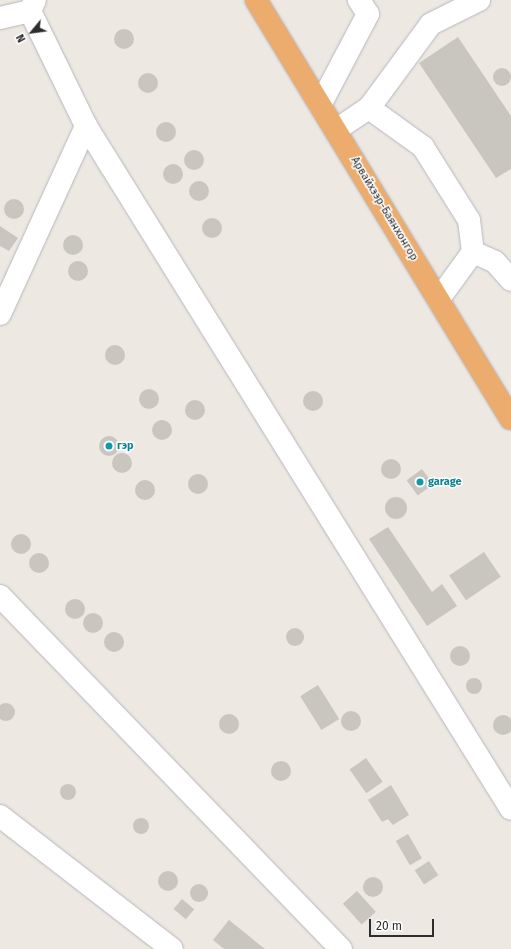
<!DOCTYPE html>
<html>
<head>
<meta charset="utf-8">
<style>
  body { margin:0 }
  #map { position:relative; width:511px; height:949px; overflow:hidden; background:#ede8e1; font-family:"Fira Sans",sans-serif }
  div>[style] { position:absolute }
  .building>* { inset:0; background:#c9c6bf; transform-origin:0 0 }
  .round { border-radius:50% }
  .roads { filter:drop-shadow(0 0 1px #b5b6bf) drop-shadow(0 0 1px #b5b6bf) }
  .minor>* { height:22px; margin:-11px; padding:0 11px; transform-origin:11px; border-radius:11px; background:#fff }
  .highway>* { height:22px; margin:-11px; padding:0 11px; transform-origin:11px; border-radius:11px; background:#ecac6d }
  .dots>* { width:11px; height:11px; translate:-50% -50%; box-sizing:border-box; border:2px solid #fff; border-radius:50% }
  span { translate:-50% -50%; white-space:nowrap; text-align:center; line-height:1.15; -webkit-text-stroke:3px #fff; paint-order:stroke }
  .street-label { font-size:11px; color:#2d2d2d }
  .culture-label { font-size:11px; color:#0d838f; font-weight:700 }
  .left { translate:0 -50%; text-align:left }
  .north { position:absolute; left:12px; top:12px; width:40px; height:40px; -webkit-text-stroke:3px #fff; paint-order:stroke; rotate:241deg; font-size:11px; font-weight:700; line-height:16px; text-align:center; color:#2d2d2d }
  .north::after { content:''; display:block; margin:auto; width:14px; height:18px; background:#2d2d2d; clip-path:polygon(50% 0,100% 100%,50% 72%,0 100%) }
  .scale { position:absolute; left:369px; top:919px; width:65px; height:18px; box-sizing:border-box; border:2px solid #2d2d2d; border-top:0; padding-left:5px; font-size:12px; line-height:14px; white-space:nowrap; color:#2d2d2d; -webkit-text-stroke:3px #fff; paint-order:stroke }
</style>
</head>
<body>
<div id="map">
  <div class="building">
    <i class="round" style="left:114px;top:29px;width:20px;height:20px"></i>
    <i style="clip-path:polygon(458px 37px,511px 116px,511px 169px,496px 178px,419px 63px)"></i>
    <i class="round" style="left:493px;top:68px;width:18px;height:18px"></i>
    <i class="round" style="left:138px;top:73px;width:20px;height:20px"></i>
    <i class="round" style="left:156px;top:122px;width:20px;height:20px"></i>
    <i class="round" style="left:184px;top:150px;width:20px;height:20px"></i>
    <i class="round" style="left:163px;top:164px;width:20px;height:20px"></i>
    <i class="round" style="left:189px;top:181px;width:20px;height:20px"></i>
    <i class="round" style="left:4px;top:199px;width:20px;height:20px"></i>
    <i class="round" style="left:202px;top:218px;width:20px;height:20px"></i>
    <i style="clip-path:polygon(0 226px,18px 238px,9px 251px,0 246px)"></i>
    <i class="round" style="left:63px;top:235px;width:20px;height:20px"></i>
    <i class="round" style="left:68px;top:261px;width:20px;height:20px"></i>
    <i class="round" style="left:105px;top:345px;width:20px;height:20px"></i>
    <i class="round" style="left:139px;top:389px;width:20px;height:20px"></i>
    <i class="round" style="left:303px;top:391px;width:20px;height:20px"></i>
    <i class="round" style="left:185px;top:400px;width:20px;height:20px"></i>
    <i class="round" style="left:152px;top:420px;width:20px;height:20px"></i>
    <i class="round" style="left:99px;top:436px;width:20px;height:20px"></i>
    <i class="round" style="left:112px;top:453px;width:20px;height:20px"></i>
    <i class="round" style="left:381px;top:459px;width:20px;height:20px"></i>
    <i style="left:422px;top:469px;width:19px;height:19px;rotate:54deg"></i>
    <i class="round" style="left:188px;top:474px;width:20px;height:20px"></i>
    <i class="round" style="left:135px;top:480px;width:20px;height:20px"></i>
    <i class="round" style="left:385px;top:497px;width:22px;height:22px"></i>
    <i style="clip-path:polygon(388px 527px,432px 592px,442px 584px,457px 606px,427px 626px,369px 539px)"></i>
    <i class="round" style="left:11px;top:534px;width:20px;height:20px"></i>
    <i style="left:484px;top:552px;width:30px;height:42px;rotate:56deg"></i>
    <i class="round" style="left:29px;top:553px;width:20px;height:20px"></i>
    <i class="round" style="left:65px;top:599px;width:20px;height:20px"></i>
    <i class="round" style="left:83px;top:613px;width:20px;height:20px"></i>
    <i class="round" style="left:286px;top:628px;width:18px;height:18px"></i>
    <i class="round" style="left:104px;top:632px;width:20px;height:20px"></i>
    <i class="round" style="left:450px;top:646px;width:20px;height:20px"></i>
    <i class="round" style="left:466px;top:678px;width:16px;height:16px"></i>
    <i style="left:318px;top:685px;width:40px;height:21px;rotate:58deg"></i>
    <i class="round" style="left:-3px;top:703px;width:18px;height:18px"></i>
    <i class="round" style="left:341px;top:711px;width:20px;height:20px"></i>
    <i class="round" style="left:219px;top:714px;width:20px;height:20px"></i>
    <i class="round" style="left:493px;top:715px;width:20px;height:20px"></i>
    <i style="left:366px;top:758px;width:29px;height:20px;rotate:55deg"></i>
    <i class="round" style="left:271px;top:761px;width:20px;height:20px"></i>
    <i class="round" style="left:60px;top:784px;width:16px;height:16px"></i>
    <i style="clip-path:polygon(391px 785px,409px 815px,393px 825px,388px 819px,382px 822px,368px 800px)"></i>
    <i class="round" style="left:133px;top:818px;width:16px;height:16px"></i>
    <i style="left:408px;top:834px;width:28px;height:14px;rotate:60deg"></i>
    <i style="left:429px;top:861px;width:17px;height:17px;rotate:57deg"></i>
    <i class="round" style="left:158px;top:871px;width:20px;height:20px"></i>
    <i class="round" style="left:363px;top:877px;width:20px;height:20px"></i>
    <i class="round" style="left:190px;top:884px;width:18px;height:18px"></i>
    <i style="left:357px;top:891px;width:28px;height:19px;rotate:48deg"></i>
    <i style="left:182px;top:899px;width:16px;height:13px;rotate:40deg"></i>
    <i style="clip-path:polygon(229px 920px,265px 949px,224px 949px,213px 940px)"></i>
  </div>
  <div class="roads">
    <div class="minor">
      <i style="left:35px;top:0;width:12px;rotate:114deg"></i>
      <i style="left:30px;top:11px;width:128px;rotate:64deg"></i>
      <i style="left:86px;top:126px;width:804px;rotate:58.11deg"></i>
      <i style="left:0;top:18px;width:31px;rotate:-13deg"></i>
      <i style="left:320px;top:105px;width:103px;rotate:-62.2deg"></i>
      <i style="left:368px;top:14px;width:17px;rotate:-123deg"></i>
      <i style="left:369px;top:108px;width:104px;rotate:-53.6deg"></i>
      <i style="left:431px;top:24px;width:54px;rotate:-26.6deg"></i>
      <i style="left:336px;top:130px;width:40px;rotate:-34deg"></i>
      <i style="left:369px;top:108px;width:67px;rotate:35.8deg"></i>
      <i style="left:423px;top:147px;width:86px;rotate:57.8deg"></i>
      <i style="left:469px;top:220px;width:32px;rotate:83deg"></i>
      <i style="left:473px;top:252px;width:59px;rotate:126.1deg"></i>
      <i style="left:473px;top:252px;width:24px;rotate:24deg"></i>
      <i style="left:495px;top:262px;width:24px;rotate:48deg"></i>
      <i style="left:0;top:314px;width:207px;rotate:-65.4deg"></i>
      <i style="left:0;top:596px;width:491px;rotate:46deg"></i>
      <i style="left:0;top:816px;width:217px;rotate:37.7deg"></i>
    </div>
    <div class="highway">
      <i style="left:256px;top:0;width:490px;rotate:58.7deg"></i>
    </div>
  </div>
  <div class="dots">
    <i style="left:109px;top:446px;background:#0f9aa8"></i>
    <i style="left:420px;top:482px;background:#0f9aa8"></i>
  </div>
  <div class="street-label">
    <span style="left:384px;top:209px;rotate:59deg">Арвайхээр-Баянхонгор</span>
  </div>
  <div class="culture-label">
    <span class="left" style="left:117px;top:446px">гэр</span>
    <span class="left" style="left:428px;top:482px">garage</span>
  </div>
  <div class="north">N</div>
  <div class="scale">20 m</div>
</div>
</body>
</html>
